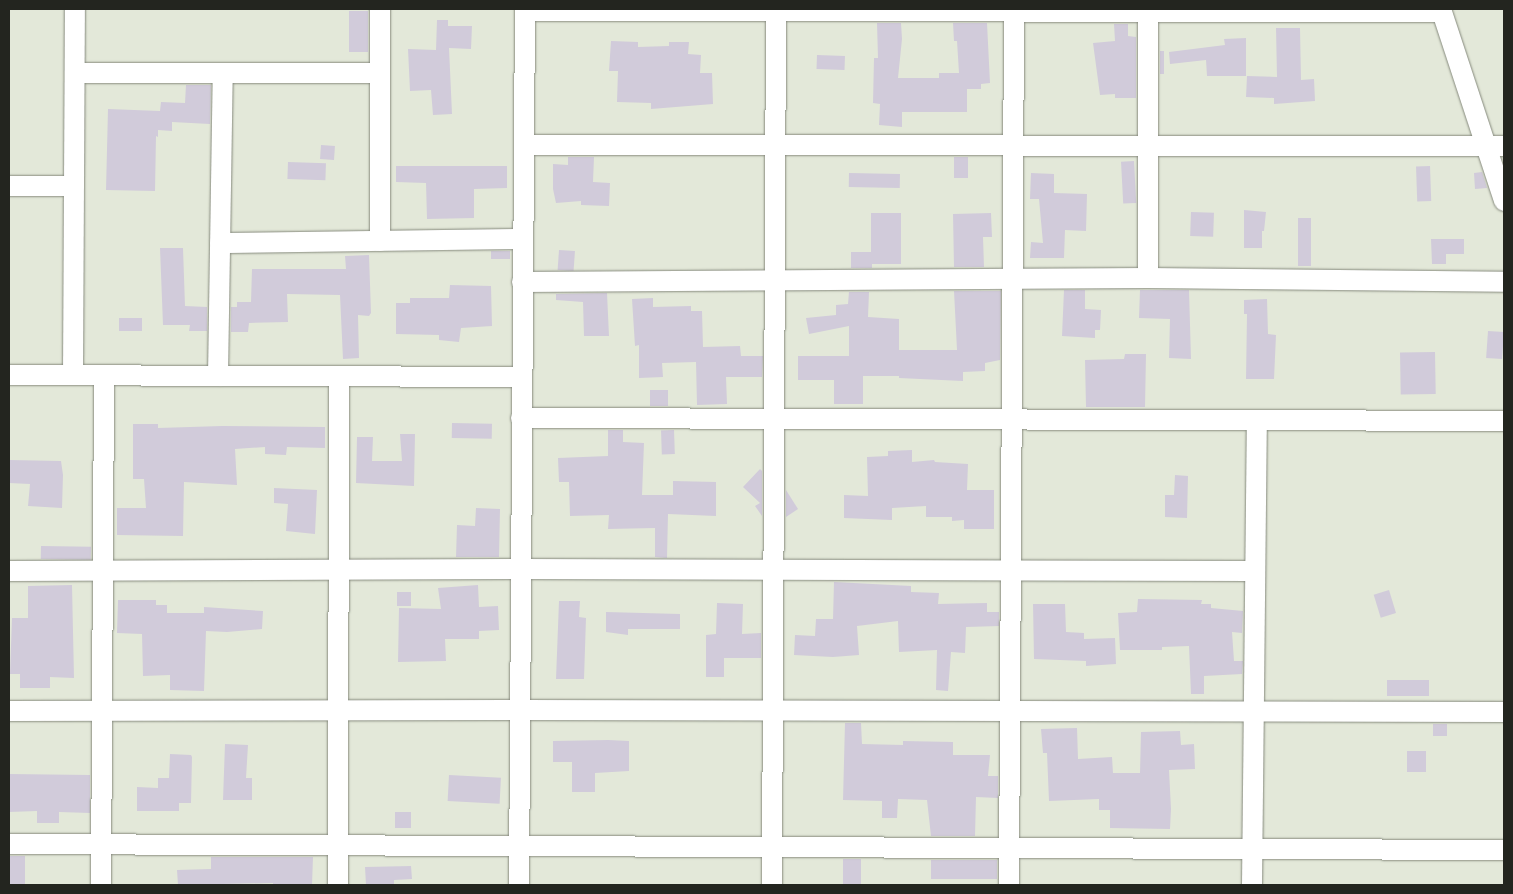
<!DOCTYPE html>
<html>
<head>
<meta charset="utf-8">
<style>
  body { margin:0 }
  #map { position:relative; width:1513px; height:894px; overflow:hidden; background:#e3e8d9; font-family:"DM Sans",sans-serif }
  div>[style] { position:absolute }
  .building>* { inset:0; background:#d1cbda; transform-origin:0 0 }
  .roads { filter:drop-shadow(0 0 1px #868a7d) drop-shadow(0 0 1px #868a7d) }
  .minor>* { height:20px; margin:-10px; padding:0 10px; transform-origin:10px; border-radius:10px; background:#fff }
  span { translate:-50% -50%; white-space:nowrap; text-align:center; line-height:1.15; -webkit-text-stroke:4px #e3e8d9; paint-order:stroke }
  .frame { position:absolute; inset:0; border:10px solid #23251f; pointer-events:none }
</style>
</head>
<body>
<div id="map">
  <div class="building">
    <i style="left:349px;top:11px;width:19px;height:41px"></i>
    <i style="clip-path:polygon(437px 20px,448px 20px,448px 26px,472px 26px,471px 49px,449px 48px,452px 114px,433px 115px,431px 90px,410px 91px,408px 49px,436px 50px)"></i>
    <i style="clip-path:polygon(877px 23px,901px 23px,902px 39px,898px 78px,939px 78px,939px 73px,959px 73px,957px 41px,954px 41px,953px 23px,987px 23px,990px 83px,981px 84px,981px 89px,967px 89px,967px 112px,902px 112px,902px 127px,879px 125px,880px 104px,873px 103px,874px 58px,878px 58px)"></i>
    <i style="clip-path:polygon(1114px 24px,1128px 24px,1128px 36px,1136px 37px,1136px 98px,1115px 98px,1115px 94px,1100px 95px,1093px 43px,1115px 41px)"></i>
    <i style="clip-path:polygon(1276px 28px,1300px 28px,1301px 80px,1314px 79px,1315px 101px,1274px 104px,1274px 98px,1246px 97px,1247px 76px,1277px 77px)"></i>
    <i style="clip-path:polygon(1246px 38px,1246px 76px,1207px 76px,1206px 60px,1170px 64px,1169px 52px,1225px 45px,1224px 39px)"></i>
    <i style="clip-path:polygon(611px 41px,638px 42px,638px 47px,669px 46px,669px 42px,689px 42px,688px 54px,701px 55px,700px 73px,712px 73px,713px 104px,651px 109px,651px 103px,617px 102px,618px 71px,609px 71px)"></i>
    <i style="left:1160px;top:51px;width:4px;height:23px"></i>
    <i style="left:817px;top:55px;width:28px;height:14px;rotate:2deg"></i>
    <i style="clip-path:polygon(186px 85px,211px 85px,210px 124px,172px 122px,172px 131px,158px 130px,158px 137px,156px 136px,155px 191px,106px 190px,108px 109px,160px 111px,161px 102px,185px 103px)"></i>
    <i style="left:321px;top:145px;width:14px;height:14px;rotate:4deg"></i>
    <i style="clip-path:polygon(568px 157px,594px 157px,593px 182px,610px 183px,609px 206px,581px 205px,581px 201px,556px 203px,553px 189px,553px 164px,568px 165px)"></i>
    <i style="left:954px;top:157px;width:14px;height:21px"></i>
    <i style="left:1134px;top:161px;width:42px;height:13px;rotate:87deg"></i>
    <i style="left:288px;top:162px;width:38px;height:17px;rotate:2deg"></i>
    <i style="clip-path:polygon(396px 166px,507px 166px,507px 188px,474px 189px,474px 218px,427px 219px,426px 183px,396px 182px)"></i>
    <i style="left:1430px;top:166px;width:35px;height:14px;rotate:88deg"></i>
    <i style="clip-path:polygon(1482px 172px,1487px 188px,1475px 189px,1474px 173px)"></i>
    <i style="left:849px;top:173px;width:51px;height:14px;rotate:1deg"></i>
    <i style="clip-path:polygon(1031px 173px,1054px 174px,1054px 193px,1087px 194px,1086px 231px,1065px 230px,1064px 258px,1030px 258px,1031px 242px,1043px 243px,1039px 199px,1030px 199px)"></i>
    <i style="clip-path:polygon(1244px 210px,1266px 212px,1264px 231px,1262px 231px,1262px 248px,1244px 248px)"></i>
    <i style="left:1191px;top:212px;width:23px;height:24px;rotate:2deg"></i>
    <i style="left:901px;top:213px;width:51px;height:30px;rotate:90deg"></i>
    <i style="clip-path:polygon(991px 213px,992px 237px,983px 237px,984px 267px,954px 267px,953px 214px)"></i>
    <i style="left:1298px;top:218px;width:13px;height:48px"></i>
    <i style="clip-path:polygon(1431px 239px,1464px 239px,1464px 254px,1446px 254px,1446px 264px,1432px 264px)"></i>
    <i style="clip-path:polygon(160px 248px,183px 248px,185px 306px,207px 307px,207px 331px,189px 331px,190px 325px,163px 325px)"></i>
    <i style="left:559px;top:250px;width:16px;height:20px;rotate:4deg"></i>
    <i style="left:491px;top:251px;width:19px;height:8px"></i>
    <i style="left:851px;top:252px;width:21px;height:16px"></i>
    <i style="clip-path:polygon(369px 255px,371px 313px,369px 316px,358px 315px,359px 358px,343px 359px,340px 295px,287px 294px,288px 322px,249px 323px,248px 332px,231px 332px,231px 307px,237px 307px,237px 302px,251px 302px,252px 269px,346px 269px,345px 256px)"></i>
    <i style="clip-path:polygon(450px 285px,491px 286px,492px 326px,461px 328px,459px 342px,439px 340px,439px 335px,396px 334px,396px 303px,410px 303px,410px 298px,449px 298px)"></i>
    <i style="clip-path:polygon(1064px 290px,1085px 290px,1085px 309px,1101px 310px,1100px 330px,1095px 330px,1095px 338px,1062px 336px)"></i>
    <i style="clip-path:polygon(1140px 290px,1189px 290px,1191px 359px,1169px 358px,1170px 319px,1139px 318px)"></i>
    <i style="clip-path:polygon(954px 291px,1001px 291px,1000px 360px,985px 363px,985px 371px,963px 372px,963px 381px,899px 378px,899px 376px,863px 376px,863px 404px,834px 404px,834px 380px,798px 380px,798px 356px,849px 356px,849px 326px,809px 334px,806px 318px,836px 315px,836px 305px,848px 304px,849px 292px,869px 292px,868px 317px,899px 319px,899px 350px,957px 350px)"></i>
    <i style="clip-path:polygon(607px 293px,609px 336px,584px 336px,583px 302px,556px 300px,556px 294px)"></i>
    <i style="clip-path:polygon(653px 298px,653px 307px,691px 306px,691px 311px,702px 311px,703px 347px,740px 346px,741px 356px,763px 356px,762px 377px,726px 377px,727px 404px,697px 405px,696px 362px,662px 363px,663px 377px,639px 378px,639px 345px,635px 346px,632px 299px)"></i>
    <i style="clip-path:polygon(1267px 299px,1268px 334px,1276px 335px,1274px 379px,1246px 379px,1247px 314px,1244px 314px,1244px 300px)"></i>
    <i style="left:142px;top:318px;width:13px;height:23px;rotate:90deg"></i>
    <i style="left:1488px;top:331px;width:16px;height:27px;rotate:4deg"></i>
    <i style="left:1435px;top:352px;width:42px;height:35px;rotate:89deg"></i>
    <i style="clip-path:polygon(1125px 354px,1146px 354px,1145px 407px,1086px 407px,1085px 360px,1124px 359px)"></i>
    <i style="left:650px;top:390px;width:18px;height:16px"></i>
    <i style="left:452px;top:423px;width:40px;height:15px;rotate:1deg"></i>
    <i style="clip-path:polygon(133px 424px,158px 424px,158px 428px,222px 426px,325px 427px,325px 448px,287px 447px,286px 455px,265px 454px,265px 447px,235px 449px,237px 485px,184px 482px,183px 536px,117px 535px,117px 508px,146px 508px,144px 479px,133px 479px)"></i>
    <i style="clip-path:polygon(608px 430px,623px 430px,623px 442px,644px 443px,642px 495px,673px 495px,673px 481px,716px 482px,716px 516px,668px 514px,667px 558px,655px 557px,655px 528px,608px 529px,609px 515px,570px 516px,569px 482px,559px 482px,558px 458px,608px 456px)"></i>
    <i style="left:674px;top:430px;width:24px;height:13px;rotate:88deg"></i>
    <i style="clip-path:polygon(400px 434px,415px 434px,414px 486px,356px 483px,357px 437px,373px 437px,372px 461px,402px 461px)"></i>
    <i style="clip-path:polygon(912px 450px,912px 462px,934px 460px,935px 462px,968px 464px,967px 490px,994px 490px,994px 529px,964px 529px,964px 520px,952px 521px,952px 517px,926px 517px,926px 506px,892px 508px,892px 520px,844px 518px,844px 495px,868px 496px,867px 457px,888px 456px,888px 451px)"></i>
    <i style="clip-path:polygon(9px 460px,61px 461px,63px 475px,62px 508px,28px 506px,30px 484px,9px 483px)"></i>
    <i style="clip-path:polygon(760px 469px,762px 471px,762px 516px,755px 506px,760px 503px,743px 487px)"></i>
    <i style="clip-path:polygon(1175px 475px,1188px 476px,1187px 518px,1165px 517px,1165px 495px,1174px 495px)"></i>
    <i style="clip-path:polygon(274px 488px,317px 490px,315px 534px,286px 531px,288px 504px,274px 503px)"></i>
    <i style="clip-path:polygon(786px 490px,798px 509px,786px 517px)"></i>
    <i style="clip-path:polygon(476px 508px,500px 509px,499px 557px,456px 557px,457px 525px,475px 526px)"></i>
    <i style="left:41px;top:546px;width:50px;height:13px;rotate:1deg"></i>
    <i style="clip-path:polygon(834px 582px,911px 586px,911px 592px,939px 593px,938px 604px,987px 603px,987px 612px,999px 612px,999px 626px,966px 627px,965px 653px,951px 652px,948px 691px,936px 690px,937px 650px,899px 652px,898px 621px,857px 626px,859px 655px,833px 657px,794px 655px,795px 635px,815px 636px,816px 619px,833px 619px)"></i>
    <i style="clip-path:polygon(72px 585px,74px 678px,50px 677px,50px 688px,20px 688px,20px 674px,10px 674px,12px 618px,28px 618px,28px 586px)"></i>
    <i style="clip-path:polygon(478px 585px,479px 607px,498px 606px,499px 630px,479px 631px,479px 639px,445px 639px,446px 661px,398px 662px,399px 608px,441px 609px,438px 588px)"></i>
    <i style="left:1389px;top:590px;width:24px;height:16px;rotate:73deg"></i>
    <i style="left:397px;top:592px;width:14px;height:14px"></i>
    <i style="clip-path:polygon(1138px 599px,1202px 600px,1201px 604px,1211px 604px,1211px 608px,1243px 611px,1242px 633px,1232px 632px,1234px 661px,1243px 661px,1242px 674px,1204px 676px,1204px 694px,1191px 694px,1189px 646px,1162px 647px,1162px 650px,1120px 650px,1118px 613px,1137px 612px)"></i>
    <i style="clip-path:polygon(118px 600px,156px 600px,156px 605px,167px 605px,167px 613px,204px 613px,204px 607px,263px 611px,262px 629px,227px 632px,206px 631px,204px 691px,170px 690px,170px 675px,143px 676px,142px 634px,117px 633px)"></i>
    <i style="clip-path:polygon(559px 601px,580px 601px,579px 617px,586px 618px,584px 679px,556px 679px)"></i>
    <i style="clip-path:polygon(717px 603px,743px 604px,742px 634px,761px 633px,761px 658px,724px 658px,724px 677px,706px 677px,706px 635px,716px 634px)"></i>
    <i style="clip-path:polygon(1033px 604px,1065px 604px,1066px 632px,1084px 633px,1084px 639px,1115px 638px,1116px 664px,1086px 666px,1086px 661px,1034px 659px)"></i>
    <i style="clip-path:polygon(606px 612px,680px 614px,680px 629px,628px 629px,628px 635px,606px 632px)"></i>
    <i style="left:1387px;top:680px;width:42px;height:16px"></i>
    <i style="clip-path:polygon(845px 723px,861px 723px,862px 744px,903px 745px,903px 741px,953px 742px,953px 755px,990px 755px,988px 776px,998px 776px,998px 798px,976px 797px,975px 836px,931px 836px,927px 800px,898px 799px,897px 818px,882px 818px,882px 801px,843px 800px)"></i>
    <i style="left:1433px;top:724px;width:14px;height:12px"></i>
    <i style="clip-path:polygon(1077px 728px,1078px 759px,1112px 757px,1113px 773px,1140px 773px,1141px 732px,1180px 731px,1181px 745px,1194px 744px,1195px 769px,1169px 770px,1171px 809px,1170px 829px,1110px 828px,1110px 810px,1099px 810px,1099px 799px,1049px 801px,1047px 753px,1043px 753px,1041px 729px)"></i>
    <i style="clip-path:polygon(608px 740px,629px 741px,629px 771px,595px 773px,595px 792px,572px 792px,572px 762px,553px 762px,553px 741px)"></i>
    <i style="clip-path:polygon(225px 744px,248px 745px,246px 778px,252px 778px,252px 800px,223px 800px)"></i>
    <i style="left:1407px;top:751px;width:19px;height:21px"></i>
    <i style="clip-path:polygon(170px 754px,191px 755px,192px 757px,191px 803px,179px 803px,179px 811px,137px 811px,137px 787px,158px 788px,158px 778px,169px 778px)"></i>
    <i style="clip-path:polygon(9px 774px,90px 775px,90px 813px,59px 812px,59px 823px,37px 823px,37px 811px,9px 812px)"></i>
    <i style="left:449px;top:775px;width:52px;height:26px;rotate:3deg"></i>
    <i style="left:395px;top:812px;width:16px;height:16px"></i>
    <i style="left:9px;top:856px;width:16px;height:29px"></i>
    <i style="clip-path:polygon(211px 857px,313px 857px,312px 885px,273px 885px,273px 883px,178px 885px,177px 870px,211px 869px)"></i>
    <i style="left:843px;top:859px;width:18px;height:26px"></i>
    <i style="left:931px;top:860px;width:66px;height:19px"></i>
    <i style="clip-path:polygon(411px 866px,412px 879px,394px 880px,394px 885px,366px 885px,365px 867px)"></i>
  </div>
  <div class="roads">
    <div class="minor">
      <i style="left:380px;top:9px;width:232px;rotate:90deg"></i>
      <i style="left:1441px;top:9px;width:202px;rotate:71.8deg"></i>
      <i style="left:525px;top:11px;width:917px;rotate:0.06deg"></i>
      <i style="left:1148px;top:11px;width:267px;rotate:90deg"></i>
      <i style="left:75px;top:73px;width:305px"></i>
      <i style="left:524px;top:145px;width:980px;rotate:0.06deg"></i>
      <i style="left:9px;top:186px;width:65px"></i>
      <i style="left:220px;top:243px;width:303px;rotate:-0.8deg"></i>
      <i style="left:522px;top:282px;width:626px;rotate:-0.37deg"></i>
      <i style="left:1148px;top:278px;width:356px;rotate:0.6deg"></i>
      <i style="left:9px;top:375px;width:513px;rotate:0.22deg"></i>
      <i style="left:73px;top:375px;width:366px;rotate:-89.7deg"></i>
      <i style="left:218px;top:376px;width:303px;rotate:-89.1deg"></i>
      <i style="left:521px;top:418px;width:983px;rotate:0.17deg"></i>
      <i style="left:9px;top:571px;width:512px;rotate:-0.22deg"></i>
      <i style="left:521px;top:569px;width:734px;rotate:0.16deg"></i>
      <i style="left:9px;top:711px;width:511px;rotate:-0.11deg"></i>
      <i style="left:520px;top:710px;width:984px;rotate:0.12deg"></i>
      <i style="left:9px;top:844px;width:1495px;rotate:0.23deg"></i>
      <i style="left:101px;top:885px;width:510px;rotate:-89.66deg"></i>
      <i style="left:338px;top:885px;width:509px;rotate:-89.89deg"></i>
      <i style="left:519px;top:885px;width:876px;rotate:-89.61deg"></i>
      <i style="left:772px;top:885px;width:876px;rotate:-89.74deg"></i>
      <i style="left:1009px;top:885px;width:876px;rotate:-89.67deg"></i>
      <i style="left:1252px;top:885px;width:464px;rotate:-89.4deg"></i>
    </div>
  </div>
  <div class="frame"></div>
</div>
</body>
</html>
